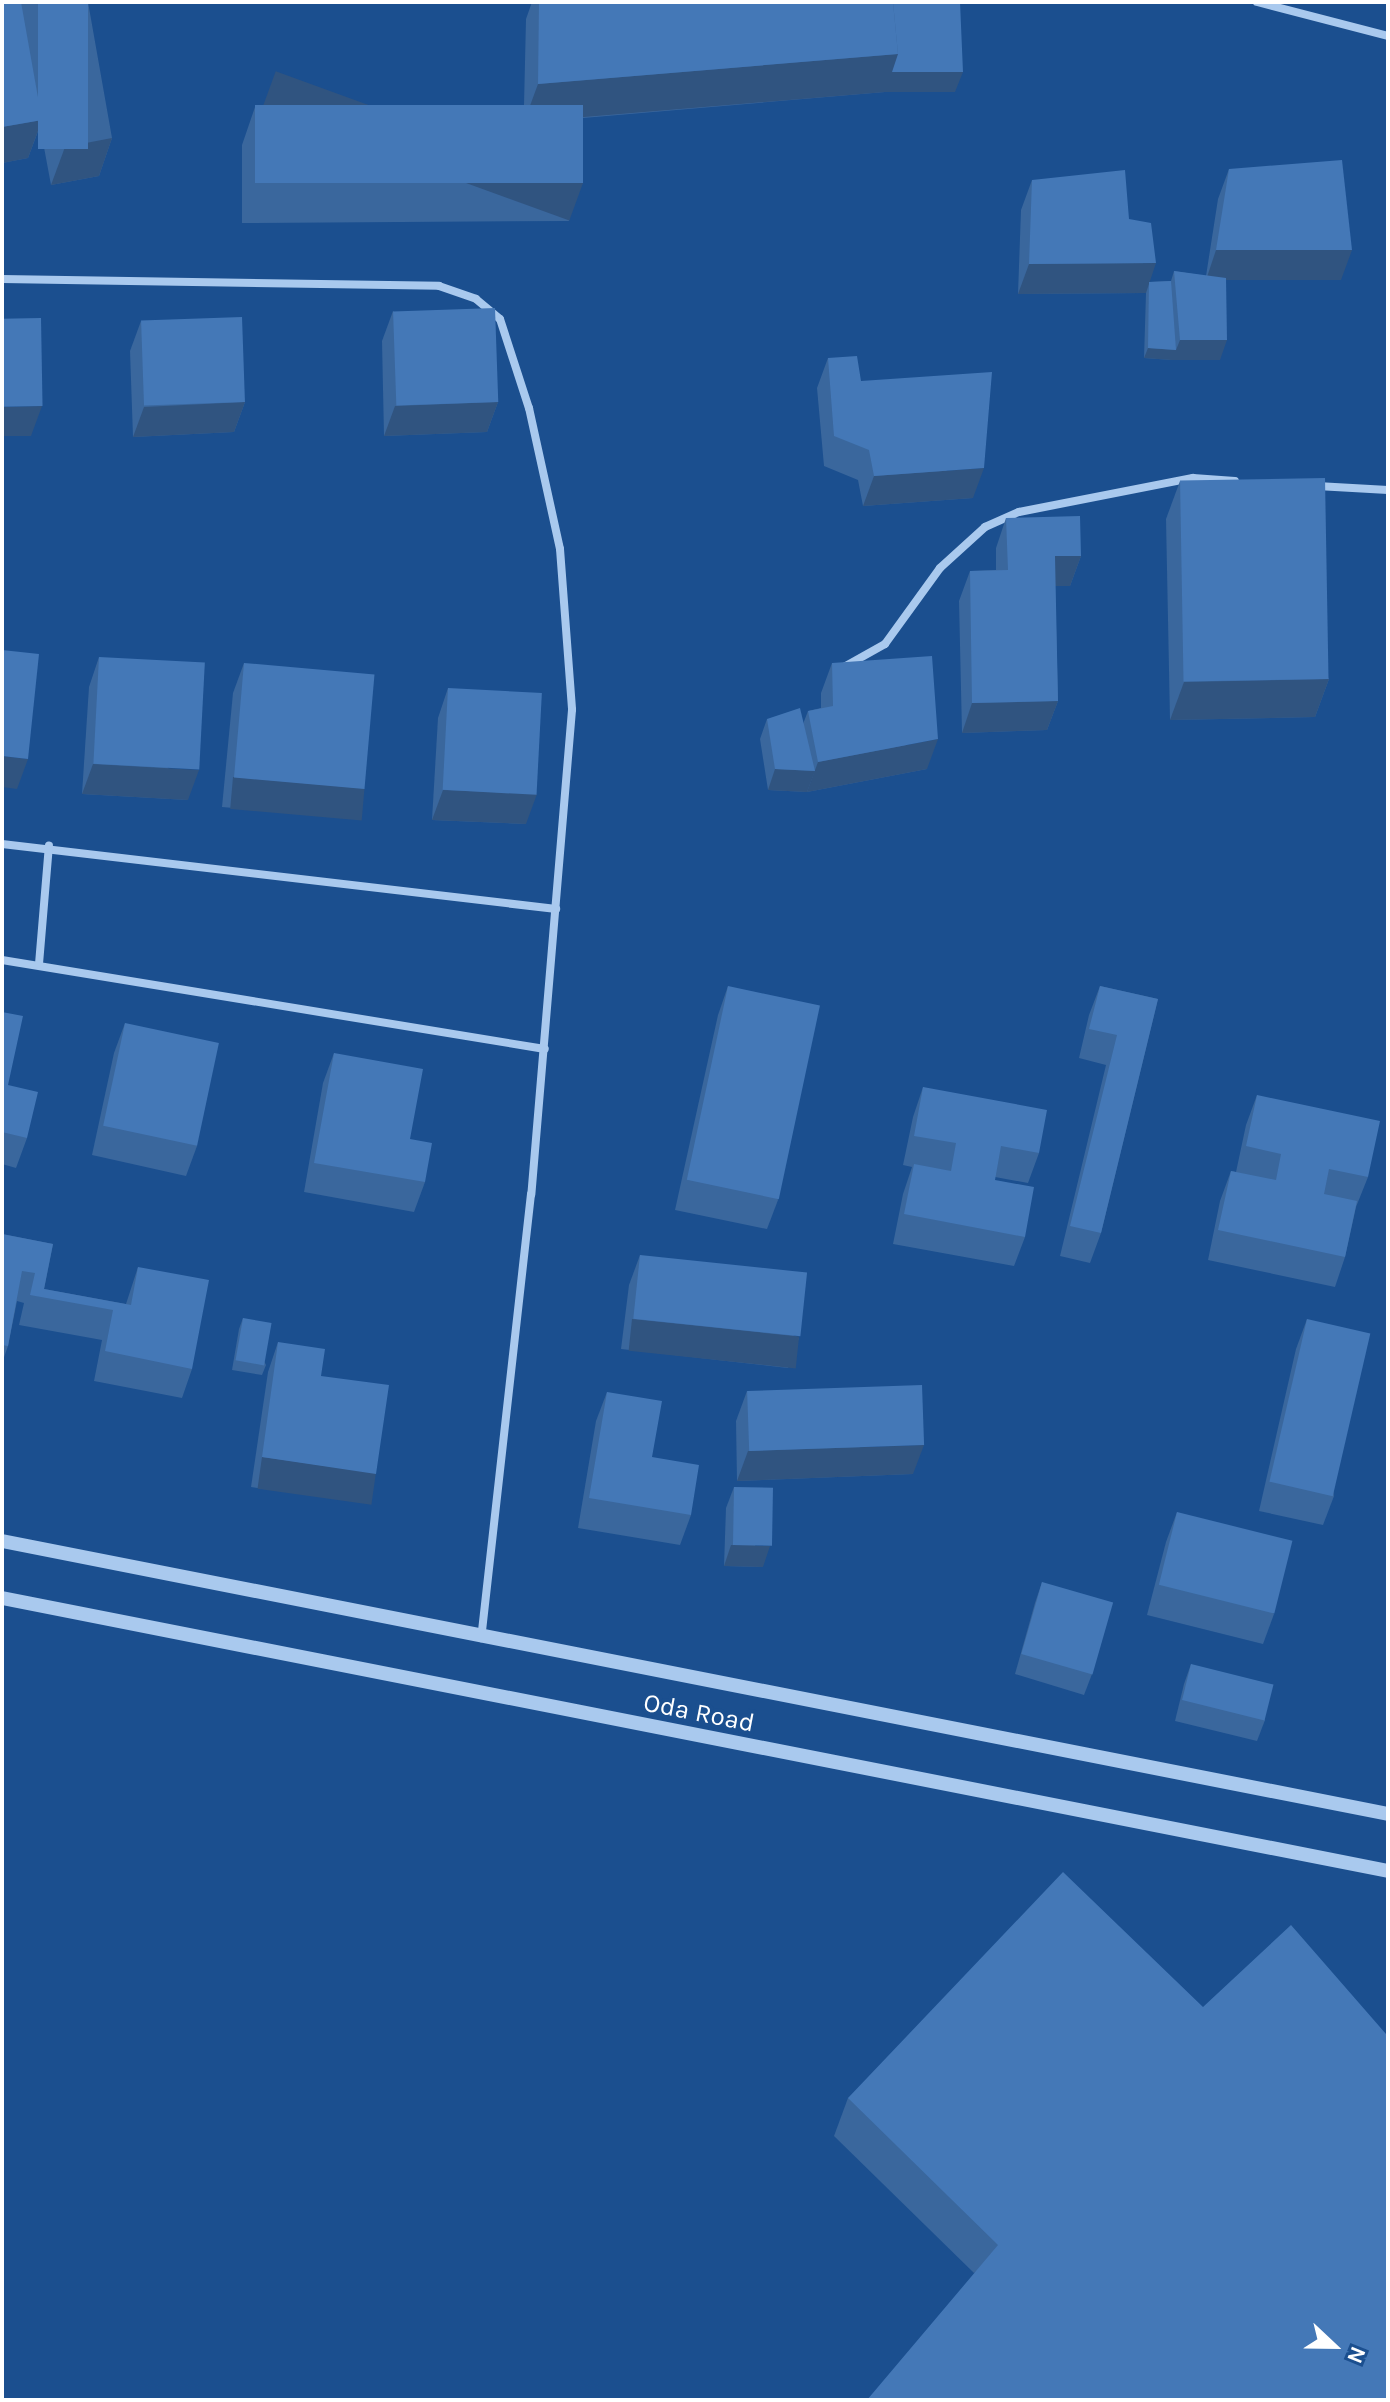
<!DOCTYPE html>
<html>
<head>
<meta charset="utf-8">
<style>
  body { margin:0 }
  #map { position:relative; width:1390px; height:2402px; overflow:hidden; background:#1b4f8f; font-family:Karla,sans-serif }
  div>[style] { position:absolute }
  .minor>* { height:8px; margin:-4px; padding:0 4px; transform-origin:4px; border-radius:4px; background:#a9c9ee }
  .tertiary>* { height:14px; margin:-7px; padding:0 7px; transform-origin:7px; border-radius:7px; background:#a9c9ee }
  .wall>* { inset:0; background:#3a679d }
  .shaded-wall>* { inset:0; background:#305480; transform-origin:0 0 }
  .building>* { inset:0; background:#4478b7; transform-origin:0 0 }
  span { translate:-50% -50%; white-space:nowrap; text-align:center; line-height:1.15; -webkit-text-stroke:8px #1b4f8f; paint-order:stroke }
  .street-label { font-size:26px; color:#fff }
  .frame { position:absolute; inset:0; border:4px solid #fff; pointer-events:none }
  .north { position:absolute; left:1294px; top:2306px; width:80px; height:80px; -webkit-text-stroke:6px #1b4f8f; paint-order:stroke; rotate:112deg; font-size:22px; font-weight:700; line-height:32px; text-align:center; color:#fff }
  .north::after { content:''; display:block; margin:auto; width:28px; height:36px; background:#fff; clip-path:polygon(50% 0,100% 100%,50% 72%,0 100%) }
</style>
</head>
<body>
<div id="map">
  <div class="minor">
    <i style="left:1257px;top:2px;width:135px;rotate:14.5deg"></i>
    <i style="left:2px;top:279px;width:437px;rotate:0.9deg"></i>
    <i style="left:439px;top:286px;width:39px;rotate:19deg"></i>
    <i style="left:476px;top:299px;width:31px;rotate:40deg"></i>
    <i style="left:500px;top:319px;width:94px;rotate:72deg"></i>
    <i style="left:529px;top:408px;width:144px;rotate:77.6deg"></i>
    <i style="left:560px;top:549px;width:161px;rotate:85.7deg"></i>
    <i style="left:572px;top:710px;width:486px;rotate:94.8deg"></i>
    <i style="left:531px;top:1194px;width:447px;rotate:96.4deg"></i>
    <i style="left:1317px;top:486px;width:71px;rotate:3.2deg"></i>
    <i style="left:844px;top:667px;width:47px;rotate:-29.3deg"></i>
    <i style="left:885px;top:644px;width:94px;rotate:-54.1deg"></i>
    <i style="left:940px;top:568px;width:61px;rotate:-42.3deg"></i>
    <i style="left:985px;top:527px;width:37px;rotate:-24deg"></i>
    <i style="left:1019px;top:512px;width:177px;rotate:-11.1deg"></i>
    <i style="left:1193px;top:478px;width:42px;rotate:4.1deg"></i>
    <i style="left:2px;top:844px;width:558px;rotate:6.69deg"></i>
    <i style="left:2px;top:960px;width:550px;rotate:9.31deg"></i>
    <i style="left:39px;top:964px;width:119px;rotate:-85.2deg"></i>
  </div>
  <div class="tertiary">
    <i style="left:2px;top:1541px;width:1413px;rotate:11.14deg"></i>
    <i style="left:2px;top:1598px;width:1413px;rotate:11.14deg"></i>
  </div>
  <div class="wall">
    <i style="clip-path:polygon(2px 2px,88px 2px,112px 138px,99px 176px,51px 185px,40px 126px,28px 158px,2px 163px)"></i>
    <i style="clip-path:polygon(532px 2px,960px 2px,955px 92px,885px 92px,583px 118px,569px 221px,242px 223px,242px 145px,255px 107px,524px 105px,526px 19px)"></i>
    <i style="clip-path:polygon(1229px 169px,1341px 280px,1226px 280px,1220px 360px,1172px 360px,1144px 358px,1146px 293px,1018px 294px,1021px 210px,1032px 180px,1129px 219px,1149px 282px,1171px 281px,1174px 271px,1206px 276px,1218px 199px)"></i>
    <i style="clip-path:polygon(393px 311px,498px 402px,487px 432px,384px 436px,382px 341px)"></i>
    <i style="clip-path:polygon(141px 321px,245px 402px,234px 432px,133px 437px,130px 351px)"></i>
    <i style="clip-path:polygon(828px 358px,861px 381px,973px 498px,863px 506px,858px 480px,824px 466px,817px 388px)"></i>
    <i style="clip-path:polygon(1180px 481px,1329px 679px,1315px 717px,1170px 720px,1166px 519px)"></i>
    <i style="clip-path:polygon(1006px 518px,1081px 556px,1070px 586px,1055px 586px,1058px 701px,1047px 730px,962px 733px,959px 601px,970px 571px,996px 570px,996px 548px)"></i>
    <i style="clip-path:polygon(99px 657px,188px 800px,82px 794px,89px 687px)"></i>
    <i style="clip-path:polygon(244px 663px,364px 789px,353px 819px,222px 807px,233px 693px)"></i>
    <i style="clip-path:polygon(832px 663px,927px 769px,807px 792px,768px 790px,760px 739px,767px 719px,803px 724px,808px 711px,821px 708px,821px 693px)"></i>
    <i style="clip-path:polygon(448px 688px,526px 824px,432px 820px,438px 718px)"></i>
    <i style="clip-path:polygon(728px 986px,778px 1200px,767px 1229px,675px 1210px,718px 1015px)"></i>
    <i style="clip-path:polygon(1100px 986px,1158px 999px,1101px 1233px,1090px 1263px,1060px 1256px,1106px 1065px,1079px 1058px,1089px 1015px)"></i>
    <i style="clip-path:polygon(2px 1012px,8px 1085px,27px 1138px,16px 1168px,2px 1164px)"></i>
    <i style="clip-path:polygon(125px 1023px,197px 1146px,186px 1176px,92px 1155px,114px 1053px)"></i>
    <i style="clip-path:polygon(334px 1053px,410px 1139px,425px 1182px,414px 1212px,304px 1192px,323px 1083px)"></i>
    <i style="clip-path:polygon(923px 1087px,1039px 1153px,1028px 1183px,995px 1177px,995px 1180px,1025px 1237px,1014px 1266px,893px 1244px,903px 1194px,912px 1167px,903px 1165px,913px 1117px)"></i>
    <i style="clip-path:polygon(1257px 1095px,1368px 1177px,1356px 1207px,1345px 1257px,1335px 1287px,1208px 1260px,1220px 1201px,1231px 1171px,1236px 1172px,1246px 1125px)"></i>
    <i style="clip-path:polygon(2px 1234px,53px 1244px,44px 1289px,126px 1304px,138px 1267px,192px 1369px,182px 1398px,94px 1381px,102px 1340px,19px 1325px,24px 1303px,17px 1301px,8px 1346px,2px 1363px)"></i>
    <i style="clip-path:polygon(640px 1255px,799px 1338px,788px 1368px,621px 1349px,629px 1285px)"></i>
    <i style="clip-path:polygon(243px 1318px,266px 1365px,262px 1375px,232px 1370px,239px 1329px)"></i>
    <i style="clip-path:polygon(1307px 1319px,1334px 1496px,1323px 1525px,1259px 1511px,1296px 1349px)"></i>
    <i style="clip-path:polygon(278px 1342px,321px 1376px,366px 1503px,251px 1487px,268px 1372px)"></i>
    <i style="clip-path:polygon(747px 1391px,913px 1474px,737px 1481px,736px 1421px)"></i>
    <i style="clip-path:polygon(607px 1392px,652px 1457px,691px 1515px,680px 1545px,578px 1528px,596px 1421px)"></i>
    <i style="clip-path:polygon(734px 1487px,763px 1567px,724px 1566px,726px 1508px)"></i>
    <i style="clip-path:polygon(1177px 1512px,1274px 1614px,1263px 1644px,1147px 1615px,1166px 1542px)"></i>
    <i style="clip-path:polygon(1042px 1582px,1092px 1674px,1084px 1695px,1015px 1674px,1035px 1603px)"></i>
    <i style="clip-path:polygon(1191px 1664px,1265px 1720px,1257px 1741px,1175px 1721px,1184px 1684px)"></i>
    <i style="clip-path:polygon(1203px 2007px,1386px 2034px,974px 2273px,834px 2136px,848px 2098px)"></i>
  </div>
  <div class="shaded-wall">
    <i style="clip-path:polygon(898px 54px,963px 72px,955px 92px,885px 92px,524px 122px,538px 84px)"></i>
    <i style="clip-path:polygon(42px 120px,28px 158px,2px 163px,2px 127px)"></i>
    <i style="clip-path:polygon(112px 138px,99px 176px,51px 185px,65px 147px)"></i>
    <i style="left:583px;top:183px;width:40px;height:327px;rotate:110deg"></i>
    <i style="clip-path:polygon(1216px 250px,1352px 250px,1341px 280px,1206px 280px)"></i>
    <i style="clip-path:polygon(1156px 263px,1146px 293px,1018px 294px,1029px 264px)"></i>
    <i style="clip-path:polygon(1180px 340px,1227px 340px,1220px 360px,1172px 360px,1144px 358px,1148px 348px,1176px 350px)"></i>
    <i style="clip-path:polygon(245px 402px,234px 432px,133px 437px,144px 407px)"></i>
    <i style="clip-path:polygon(498px 402px,487px 432px,384px 436px,395px 406px)"></i>
    <i style="clip-path:polygon(42px 406px,31px 436px,2px 436px,2px 407px)"></i>
    <i style="clip-path:polygon(984px 468px,973px 498px,863px 506px,874px 476px)"></i>
    <i style="clip-path:polygon(1055px 556px,1081px 556px,1070px 586px,1044px 586px)"></i>
    <i style="clip-path:polygon(1329px 679px,1315px 717px,1170px 720px,1184px 682px)"></i>
    <i style="clip-path:polygon(1058px 701px,1047px 730px,962px 733px,972px 703px)"></i>
    <i style="clip-path:polygon(938px 739px,927px 769px,807px 792px,818px 762px)"></i>
    <i style="clip-path:polygon(2px 756px,28px 759px,17px 789px,2px 787px)"></i>
    <i style="clip-path:polygon(93px 764px,199px 770px,188px 800px,82px 794px)"></i>
    <i style="clip-path:polygon(775px 769px,815px 771px,807px 792px,768px 790px)"></i>
    <i style="left:233px;top:777px;width:132px;height:32px;rotate:5deg"></i>
    <i style="clip-path:polygon(443px 790px,537px 794px,526px 824px,432px 820px)"></i>
    <i style="left:632px;top:1319px;width:168px;height:32px;rotate:6deg"></i>
    <i style="clip-path:polygon(924px 1445px,913px 1474px,737px 1481px,748px 1451px)"></i>
    <i style="left:262px;top:1457px;width:115px;height:32px;rotate:8deg"></i>
    <i style="clip-path:polygon(731px 1545px,770px 1546px,763px 1567px,724px 1566px)"></i>
  </div>
  <div class="building">
    <i style="clip-path:polygon(2px 2px,21px 2px,42px 120px,2px 127px)"></i>
    <i style="left:38px;top:2px;width:50px;height:147px"></i>
    <i style="clip-path:polygon(539px 2px,893px 2px,898px 54px,538px 84px)"></i>
    <i style="clip-path:polygon(893px 2px,960px 2px,963px 72px,892px 72px,898px 54px)"></i>
    <i style="left:583px;top:105px;width:78px;height:328px;rotate:90deg"></i>
    <i style="clip-path:polygon(1342px 160px,1352px 250px,1216px 250px,1229px 169px)"></i>
    <i style="clip-path:polygon(1125px 170px,1129px 219px,1151px 223px,1156px 263px,1029px 264px,1032px 180px)"></i>
    <i style="clip-path:polygon(1174px 271px,1226px 278px,1227px 340px,1180px 340px)"></i>
    <i style="clip-path:polygon(1171px 281px,1176px 350px,1148px 348px,1149px 282px)"></i>
    <i style="left:495px;top:308px;width:94px;height:102px;rotate:88deg"></i>
    <i style="left:242px;top:317px;width:85px;height:101px;rotate:88deg"></i>
    <i style="left:41px;top:318px;width:88px;height:39px;rotate:89deg"></i>
    <i style="clip-path:polygon(857px 356px,861px 381px,992px 372px,984px 468px,874px 476px,869px 450px,834px 436px,828px 358px)"></i>
    <i style="left:1325px;top:478px;width:201px;height:145px;rotate:89deg"></i>
    <i style="clip-path:polygon(1080px 516px,1081px 556px,1055px 556px,1058px 701px,972px 703px,970px 571px,1008px 570px,1006px 518px)"></i>
    <i style="clip-path:polygon(2px 650px,39px 654px,28px 759px,2px 756px)"></i>
    <i style="clip-path:polygon(932px 656px,938px 739px,818px 762px,808px 711px,833px 706px,832px 663px)"></i>
    <i style="left:99px;top:657px;width:106px;height:107px;rotate:3deg"></i>
    <i style="left:244px;top:663px;width:131px;height:115px;rotate:5deg"></i>
    <i style="left:448px;top:688px;width:94px;height:102px;rotate:3deg"></i>
    <i style="clip-path:polygon(800px 708px,815px 771px,775px 769px,767px 719px)"></i>
    <i style="left:728px;top:986px;width:94px;height:198px;rotate:12deg"></i>
    <i style="clip-path:polygon(1100px 986px,1158px 999px,1101px 1233px,1070px 1226px,1117px 1035px,1089px 1029px)"></i>
    <i style="clip-path:polygon(2px 1012px,23px 1016px,8px 1085px,38px 1092px,27px 1138px,2px 1132px)"></i>
    <i style="left:125px;top:1023px;width:96px;height:105px;rotate:12deg"></i>
    <i style="clip-path:polygon(334px 1053px,423px 1069px,410px 1139px,432px 1143px,425px 1182px,314px 1163px)"></i>
    <i style="clip-path:polygon(923px 1087px,1047px 1110px,1039px 1153px,1001px 1146px,995px 1180px,1034px 1187px,1025px 1237px,904px 1214px,914px 1164px,951px 1171px,956px 1143px,914px 1136px)"></i>
    <i style="clip-path:polygon(1257px 1095px,1380px 1121px,1368px 1177px,1329px 1169px,1324px 1194px,1357px 1201px,1345px 1257px,1218px 1230px,1231px 1171px,1276px 1180px,1281px 1154px,1246px 1146px)"></i>
    <i style="clip-path:polygon(2px 1234px,53px 1244px,44px 1289px,131px 1305px,138px 1267px,209px 1280px,192px 1369px,105px 1351px,113px 1310px,30px 1295px,35px 1273px,22px 1271px,8px 1346px,2px 1345px)"></i>
    <i style="left:640px;top:1255px;width:168px;height:64px;rotate:6deg"></i>
    <i style="left:243px;top:1318px;width:29px;height:43px;rotate:10deg"></i>
    <i style="left:1307px;top:1319px;width:65px;height:167px;rotate:13deg"></i>
    <i style="clip-path:polygon(278px 1342px,325px 1349px,321px 1376px,389px 1385px,376px 1474px,262px 1457px)"></i>
    <i style="left:922px;top:1385px;width:60px;height:175px;rotate:88deg"></i>
    <i style="clip-path:polygon(607px 1392px,662px 1401px,652px 1457px,699px 1465px,691px 1515px,589px 1498px)"></i>
    <i style="left:734px;top:1487px;width:39px;height:58px;rotate:1deg"></i>
    <i style="left:1177px;top:1512px;width:119px;height:75px;rotate:14deg"></i>
    <i style="left:1042px;top:1582px;width:74px;height:75px;rotate:16deg"></i>
    <i style="left:1191px;top:1664px;width:85px;height:37px;rotate:14deg"></i>
    <i style="clip-path:polygon(1063px 1872px,1203px 2007px,1291px 1925px,1386px 2034px,1388px 2032px,1388px 2400px,867px 2400px,998px 2245px,848px 2098px)"></i>
  </div>
  <div class="street-label">
    <span style="left:699px;top:1713px;rotate:11deg">Oda Road</span>
  </div>
  <div class="frame"></div>
  <div class="north">N</div>
</div>
</body>
</html>
